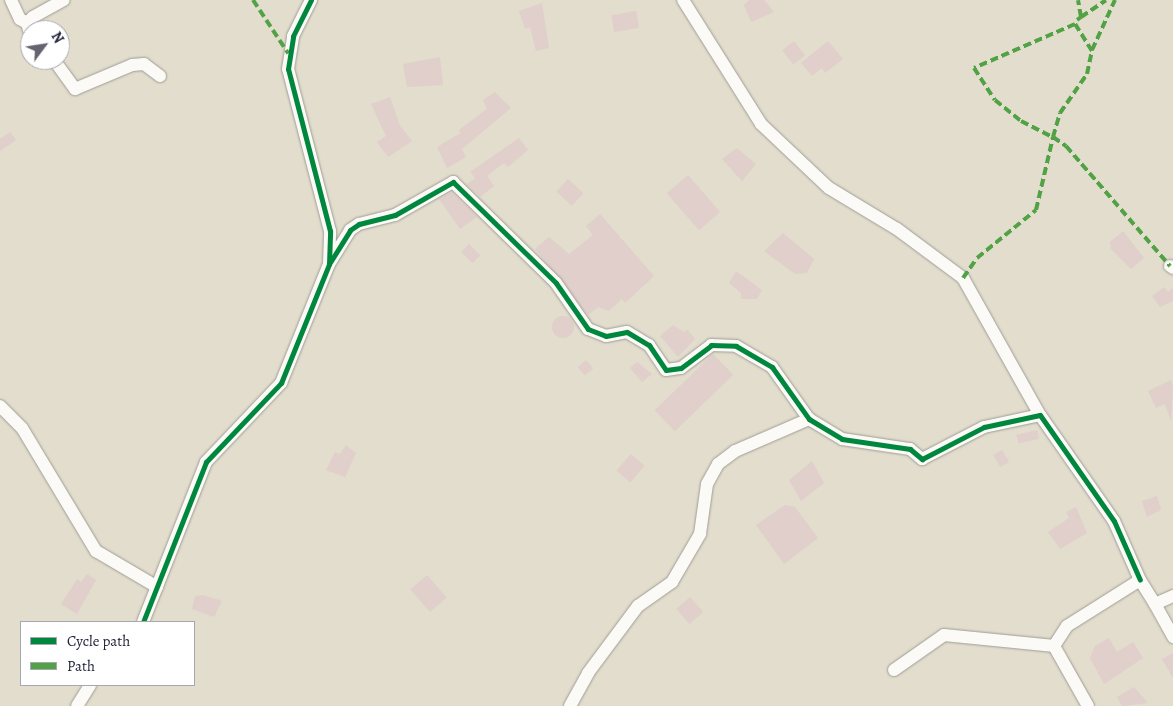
<!DOCTYPE html>
<html>
<head>
<meta charset="utf-8">
<style>
  body { margin:0 }
  #map { position:relative; width:1173px; height:706px; overflow:hidden; background:#e2ddcc; font-family:Alegreya,serif }
  div>[style] { position:absolute }
  .building>* { inset:0; background:#e0cfcb; transform-origin:0 0 }
  .round { border-radius:50% }
  .roads { filter:drop-shadow(0 0 1px #9f9d96) drop-shadow(0 0 1px #9f9d96) }
  .minor>* { height:12px; margin:-6px; padding:0 6px; transform-origin:6px; border-radius:6px; background:#fbfaf7 }
  .quiet>* { height:4px; margin-top:-2px; transform-origin:0; background:repeating-linear-gradient(90deg,#50a245 0 8px,transparent 0 12px) }
  .cycleway>* { height:5px; margin:-2.5px; padding:0 2.5px; transform-origin:2.5px; border-radius:2.5px; background:#00873e }
  span { translate:-50% -50%; white-space:nowrap; text-align:center; line-height:1.15; -webkit-text-stroke:5px #fff; paint-order:stroke }
  .legend { position:absolute; left:20px; top:621px; width:175px; height:65px; box-sizing:border-box; background:#fff; border:1px solid #a7a7b1; margin:0; padding:6px 9px; list-style:none; font-size:15px; color:#22223b }
  .legend li { display:flex; align-items:center; gap:10px; height:25px }
  .legend b { width:25px; border:1px solid #a7a7b1 }
  .north { position:absolute; left:20px; top:20px; width:50px; height:50px; box-sizing:border-box; background:#fff; border:1px solid #a7a7b1; border-radius:50%; rotate:59deg; font-size:14px; font-weight:700; line-height:20px; text-align:center; color:#22223b }
  .north::after { content:''; display:block; margin:auto; width:18px; height:22px; background:#65636e; clip-path:polygon(50% 0,100% 100%,50% 72%,0 100%) }
</style>
</head>
<body>
<div id="map">
  <div class="building">
    <i style="clip-path:polygon(749px 0,764px 0,774px 12px,751px 22px,744px 5px)"></i>
    <i style="clip-path:polygon(542px 3px,549px 48px,536px 51px,530px 27px,525px 29px,519px 11px)"></i>
    <i style="left:636px;top:11px;width:17px;height:25px;rotate:80deg"></i>
    <i style="left:794px;top:41px;width:18px;height:15px;rotate:52deg"></i>
    <i style="clip-path:polygon(828px 41px,843px 59px,825px 73px,822px 68px,812px 76px,801px 63px)"></i>
    <i style="clip-path:polygon(440px 57px,443px 85px,407px 87px,403px 64px)"></i>
    <i style="clip-path:polygon(495px 92px,511px 108px,462px 149px,466px 157px,447px 168px,437px 147px,461px 133px,459px 130px,487px 109px,483px 100px)"></i>
    <i style="clip-path:polygon(390px 97px,400px 126px,412px 141px,388px 157px,377px 142px,386px 136px,371px 104px)"></i>
    <i style="clip-path:polygon(10px 132px,16px 140px,0 151px,0 139px)"></i>
    <i style="clip-path:polygon(519px 138px,528px 150px,508px 167px,504px 163px,487px 176px,494px 186px,480px 197px,467px 184px,475px 178px,470px 172px)"></i>
    <i style="clip-path:polygon(737px 148px,756px 164px,742px 181px,722px 159px)"></i>
    <i style="left:688px;top:175px;width:49px;height:28px;rotate:49deg"></i>
    <i style="left:568px;top:179px;width:21px;height:17px;rotate:43deg"></i>
    <i style="clip-path:polygon(452px 192px,477px 217px,460px 229px,439px 199px)"></i>
    <i style="clip-path:polygon(600px 214px,654px 276px,625px 303px,622px 299px,609px 311px,598px 307px,588px 315px,535px 249px,549px 237px,569px 254px,593px 235px,586px 226px)"></i>
    <i style="clip-path:polygon(1123px 231px,1144px 258px,1131px 269px,1111px 249px,1110px 242px)"></i>
    <i style="clip-path:polygon(783px 233px,814px 259px,807px 273px,795px 274px,764px 251px)"></i>
    <i style="left:469px;top:244px;width:16px;height:11px;rotate:45deg"></i>
    <i style="clip-path:polygon(736px 271px,762px 290px,757px 299px,741px 299px,741px 293px,729px 283px)"></i>
    <i style="clip-path:polygon(1164px 287px,1168px 292px,1173px 288px,1173px 301px,1160px 307px,1152px 296px)"></i>
    <i class="round" style="left:552px;top:316px;width:22px;height:22px"></i>
    <i style="clip-path:polygon(673px 325px,684px 332px,687px 329px,695px 339px,678px 357px,660px 336px)"></i>
    <i style="left:713px;top:354px;width:29px;height:81px;rotate:46deg"></i>
    <i style="left:586px;top:360px;width:11px;height:11px;rotate:49deg"></i>
    <i style="clip-path:polygon(637px 362px,652px 374px,642px 382px,630px 368px)"></i>
    <i style="clip-path:polygon(1171px 380px,1173px 386px,1171px 421px,1165px 404px,1156px 408px,1148px 391px)"></i>
    <i style="left:1037px;top:430px;width:9px;height:21px;rotate:77deg"></i>
    <i style="clip-path:polygon(346px 445px,356px 453px,345px 477px,326px 470px,335px 452px,340px 454px)"></i>
    <i style="left:1002px;top:450px;width:14px;height:10px;rotate:60deg"></i>
    <i style="left:631px;top:454px;width:18px;height:22px;rotate:41deg"></i>
    <i style="clip-path:polygon(812px 461px,824px 483px,801px 501px,789px 480px)"></i>
    <i style="clip-path:polygon(1157px 496px,1161px 510px,1147px 517px,1142px 501px)"></i>
    <i style="clip-path:polygon(785px 505px,795px 507px,818px 538px,784px 564px,756px 525px)"></i>
    <i style="clip-path:polygon(1076px 507px,1087px 533px,1060px 549px,1048px 532px,1069px 518px,1066px 512px)"></i>
    <i style="clip-path:polygon(87px 574px,96px 580px,77px 614px,61px 604px,77px 579px,81px 582px)"></i>
    <i style="left:427px;top:575px;width:30px;height:22px;rotate:49deg"></i>
    <i style="clip-path:polygon(203px 595px,222px 601px,214px 617px,192px 609px,195px 596px)"></i>
    <i style="left:690px;top:597px;width:20px;height:18px;rotate:49deg"></i>
    <i style="clip-path:polygon(1109px 638px,1117px 652px,1133px 642px,1143px 658px,1104px 684px,1090px 658px,1095px 646px)"></i>
    <i style="clip-path:polygon(1173px 653px,1173px 678px,1162px 659px)"></i>
    <i style="clip-path:polygon(1134px 687px,1148px 703px,1122px 706px,1117px 697px)"></i>
  </div>
  <div class="roads">
    <div class="minor">
      <i style="left:11px;top:0;width:21px;rotate:65deg"></i>
      <i style="left:20px;top:19px;width:8px;rotate:30deg"></i>
      <i style="left:683px;top:0;width:146px;rotate:57.8deg"></i>
      <i style="left:761px;top:124px;width:93px;rotate:43.3deg"></i>
      <i style="left:829px;top:188px;width:79px;rotate:31.1deg"></i>
      <i style="left:897px;top:229px;width:82px;rotate:36.6deg"></i>
      <i style="left:963px;top:278px;width:157px;rotate:60.7deg"></i>
      <i style="left:30px;top:33px;width:10px;rotate:-107deg"></i>
      <i style="left:27px;top:23px;width:8px;rotate:-45deg"></i>
      <i style="left:33px;top:17px;width:35px;rotate:-29deg"></i>
      <i style="left:54px;top:60px;width:36px;rotate:54deg"></i>
      <i style="left:75px;top:89px;width:62px;rotate:-22.8deg"></i>
      <i style="left:132px;top:65px;width:12px;rotate:-5deg"></i>
      <i style="left:144px;top:64px;width:20px;rotate:37deg"></i>
      <i style="left:329px;top:264px;width:40px;rotate:-58deg"></i>
      <i style="left:350px;top:230px;width:11px;rotate:-34deg"></i>
      <i style="left:359px;top:224px;width:37px;rotate:-14deg"></i>
      <i style="left:395px;top:215px;width:67px;rotate:-29.6deg"></i>
      <i style="left:453px;top:182px;width:144px;rotate:44.4deg"></i>
      <i style="left:556px;top:283px;width:56px;rotate:55.2deg"></i>
      <i style="left:588px;top:329px;width:19px;rotate:21deg"></i>
      <i style="left:606px;top:336px;width:21px;rotate:-11deg"></i>
      <i style="left:627px;top:332px;width:26px;rotate:31deg"></i>
      <i style="left:649px;top:345px;width:30px;rotate:56deg"></i>
      <i style="left:666px;top:370px;width:15px;rotate:-8deg"></i>
      <i style="left:681px;top:368px;width:38px;rotate:-37deg"></i>
      <i style="left:711px;top:345px;width:25px;rotate:2deg"></i>
      <i style="left:736px;top:346px;width:42px;rotate:30.3deg"></i>
      <i style="left:772px;top:367px;width:64px;rotate:54.6deg"></i>
      <i style="left:809px;top:419px;width:39px;rotate:31deg"></i>
      <i style="left:842px;top:439px;width:69px;rotate:8.4deg"></i>
      <i style="left:910px;top:449px;width:16px;rotate:40deg"></i>
      <i style="left:922px;top:459px;width:70px;rotate:-27.3deg"></i>
      <i style="left:984px;top:427px;width:57px;rotate:-12.1deg"></i>
      <i style="left:1040px;top:415px;width:129px;rotate:55.1deg"></i>
      <i style="left:1114px;top:521px;width:64px;rotate:66.2deg"></i>
      <i style="left:1170px;top:266px;width:4px;rotate:34deg"></i>
      <i style="left:0;top:406px;width:31px;rotate:45deg"></i>
      <i style="left:22px;top:428px;width:144px;rotate:59deg"></i>
      <i style="left:96px;top:551px;width:71px;rotate:30.5deg"></i>
      <i style="left:1155px;top:604px;width:38px;rotate:61deg"></i>
      <i style="left:143px;top:622px;width:172px;rotate:-68.5deg"></i>
      <i style="left:206px;top:462px;width:109px;rotate:-46.5deg"></i>
      <i style="left:281px;top:383px;width:128px;rotate:-68deg"></i>
      <i style="left:329px;top:264px;width:33px;rotate:-88deg"></i>
      <i style="left:330px;top:231px;width:167px;rotate:-104.5deg"></i>
      <i style="left:288px;top:69px;width:33px;rotate:-81deg"></i>
      <i style="left:293px;top:36px;width:40px;rotate:-63.4deg"></i>
      <i style="left:1054px;top:646px;width:24px;rotate:-57deg"></i>
      <i style="left:1067px;top:626px;width:86px;rotate:-32.2deg"></i>
      <i style="left:1140px;top:580px;width:28px;rotate:58deg"></i>
      <i style="left:1155px;top:604px;width:20px;rotate:-24deg"></i>
      <i style="left:894px;top:670px;width:61px;rotate:-35deg"></i>
      <i style="left:944px;top:635px;width:111px;rotate:5.7deg"></i>
      <i style="left:1054px;top:646px;width:69px;rotate:60.5deg"></i>
      <i style="left:77px;top:706px;width:25px;rotate:-58deg"></i>
      <i style="left:570px;top:706px;width:38px;rotate:-61deg"></i>
      <i style="left:588px;top:673px;width:84px;rotate:-53.3deg"></i>
      <i style="left:638px;top:606px;width:42px;rotate:-35.2deg"></i>
      <i style="left:672px;top:582px;width:56px;rotate:-59.7deg"></i>
      <i style="left:700px;top:534px;width:50px;rotate:-82deg"></i>
      <i style="left:707px;top:484px;width:23px;rotate:-61deg"></i>
      <i style="left:718px;top:464px;width:21px;rotate:-37deg"></i>
      <i style="left:735px;top:451px;width:81px;rotate:-23.4deg"></i>
    </div>
  </div>
  <div class="quiet">
    <i style="left:253px;top:0;width:64px;rotate:56.6deg"></i>
    <i style="left:1081px;top:17px;width:30px;rotate:-34deg"></i>
    <i style="left:1077px;top:20px;width:5px;rotate:-37deg"></i>
    <i style="left:1081px;top:17px;width:17px;rotate:-100deg"></i>
    <i style="left:1092px;top:50px;width:55px;rotate:-65.3deg"></i>
    <i style="left:963px;top:278px;width:24px;rotate:-55deg"></i>
    <i style="left:977px;top:258px;width:76px;rotate:-39.1deg"></i>
    <i style="left:1036px;top:210px;width:75px;rotate:-76.9deg"></i>
    <i style="left:1053px;top:137px;width:25px;rotate:-74deg"></i>
    <i style="left:1060px;top:113px;width:47px;rotate:-55.3deg"></i>
    <i style="left:1087px;top:74px;width:24px;rotate:-78deg"></i>
    <i style="left:1092px;top:51px;width:32px;rotate:-122deg"></i>
    <i style="left:1075px;top:24px;width:110px;rotate:156.5deg"></i>
    <i style="left:974px;top:68px;width:38px;rotate:57deg"></i>
    <i style="left:995px;top:100px;width:33px;rotate:39deg"></i>
    <i style="left:1021px;top:121px;width:36px;rotate:27deg"></i>
    <i style="left:1053px;top:137px;width:16px;rotate:35deg"></i>
    <i style="left:1066px;top:146px;width:159px;rotate:49.1deg"></i>
  </div>
  <div class="cycleway">
    <i style="left:329px;top:264px;width:40px;rotate:-58deg"></i>
    <i style="left:350px;top:230px;width:11px;rotate:-34deg"></i>
    <i style="left:359px;top:224px;width:37px;rotate:-14deg"></i>
    <i style="left:395px;top:215px;width:67px;rotate:-29.6deg"></i>
    <i style="left:453px;top:182px;width:144px;rotate:44.4deg"></i>
    <i style="left:556px;top:283px;width:56px;rotate:55.2deg"></i>
    <i style="left:588px;top:329px;width:19px;rotate:21deg"></i>
    <i style="left:606px;top:336px;width:21px;rotate:-11deg"></i>
    <i style="left:627px;top:332px;width:26px;rotate:31deg"></i>
    <i style="left:649px;top:345px;width:30px;rotate:56deg"></i>
    <i style="left:666px;top:370px;width:15px;rotate:-8deg"></i>
    <i style="left:681px;top:368px;width:38px;rotate:-37deg"></i>
    <i style="left:711px;top:345px;width:25px;rotate:2deg"></i>
    <i style="left:736px;top:346px;width:42px;rotate:30.3deg"></i>
    <i style="left:772px;top:367px;width:64px;rotate:54.6deg"></i>
    <i style="left:809px;top:419px;width:39px;rotate:31deg"></i>
    <i style="left:842px;top:439px;width:69px;rotate:8.4deg"></i>
    <i style="left:910px;top:449px;width:16px;rotate:40deg"></i>
    <i style="left:922px;top:459px;width:70px;rotate:-27.3deg"></i>
    <i style="left:984px;top:427px;width:57px;rotate:-12.1deg"></i>
    <i style="left:1040px;top:415px;width:129px;rotate:55.1deg"></i>
    <i style="left:1114px;top:521px;width:64px;rotate:66.2deg"></i>
    <i style="left:143px;top:622px;width:172px;rotate:-68.5deg"></i>
    <i style="left:206px;top:462px;width:109px;rotate:-46.5deg"></i>
    <i style="left:281px;top:383px;width:128px;rotate:-68deg"></i>
    <i style="left:329px;top:264px;width:33px;rotate:-88deg"></i>
    <i style="left:330px;top:231px;width:167px;rotate:-104.5deg"></i>
    <i style="left:288px;top:69px;width:33px;rotate:-81deg"></i>
    <i style="left:293px;top:36px;width:40px;rotate:-63.4deg"></i>
  </div>
  <ul class="legend">
  <li><b style="height:6px;background:#00873e"></b>Cycle path</li>
  <li><b style="height:6px;background:#50a245"></b>Path</li>
  </ul>
  <div class="north">N</div>
</div>
</body>
</html>
